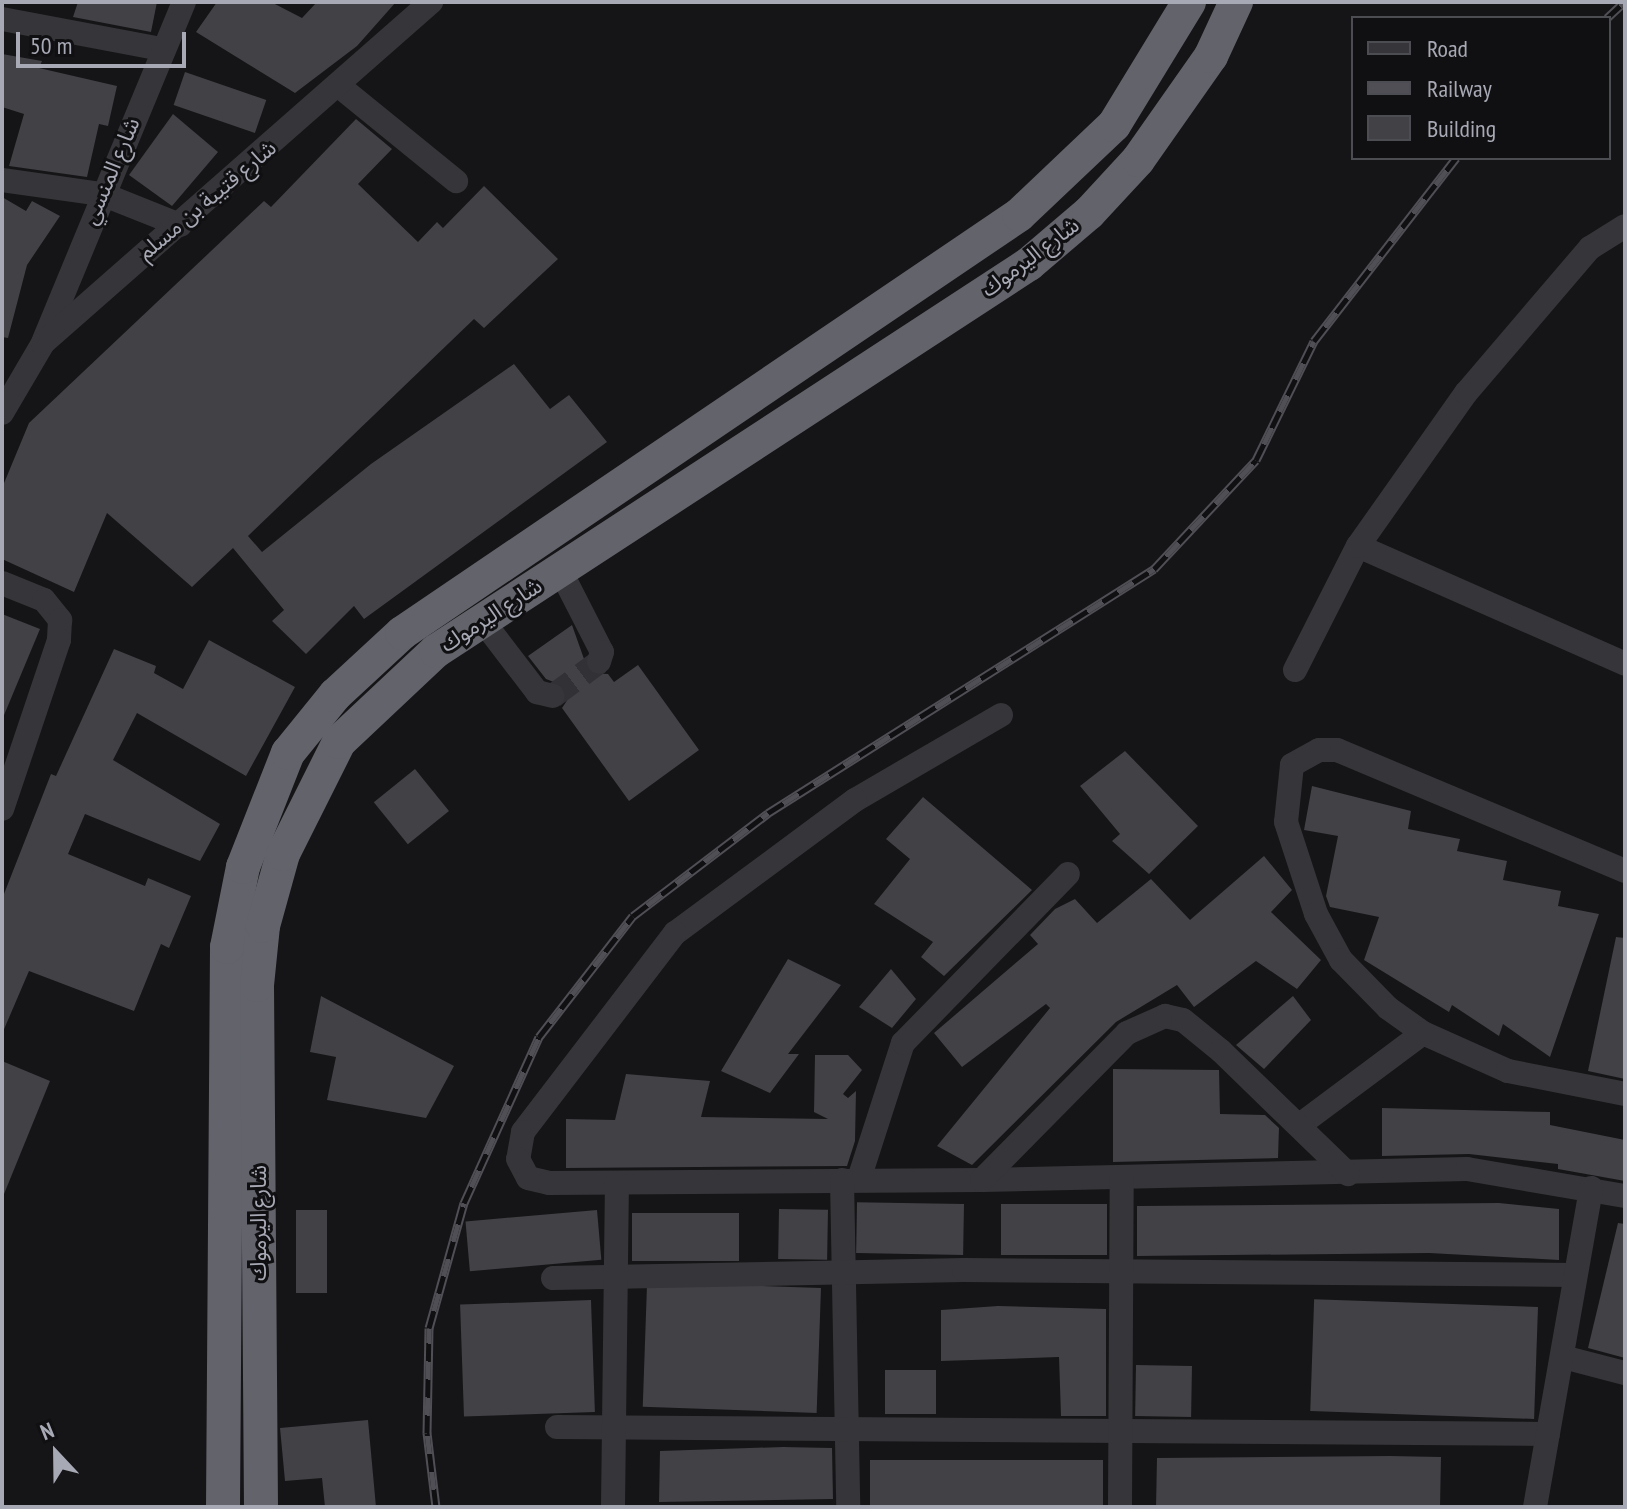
<!DOCTYPE html>
<html>
<head>
<meta charset="utf-8">
<style>
  body { margin:0 }
  #map { position:relative; width:1627px; height:1509px; overflow:hidden; background:#151416; font-family:"PT Sans Narrow","Noto Sans Arabic",sans-serif }
  div>[style] { position:absolute }
  .building>* { inset:0; background:#414146; transform-origin:0 0 }
  .minor-tunnel>* { height:24px; margin-top:-12px; transform-origin:0; background:repeating-linear-gradient(90deg,#323236 0 24px,transparent 0 36px) }
  .minor>* { height:24px; margin:-12px; padding:0 12px; transform-origin:12px; border-radius:12px; background:#36363a }
  .highway>* { height:34px; margin:-17px; padding:0 17px; transform-origin:17px; border-radius:17px; background:#62636b }
  .rail>* { height:9px; margin-top:-4.5px; transform-origin:0; background:repeating-linear-gradient(90deg,#100f11 0 18px,#4f4f55 0 36px); box-sizing:border-box; border-block:2px solid #4f4f55 }
  span { translate:-50% -50%; white-space:nowrap; text-align:center; line-height:1.15; -webkit-text-stroke:6px #100f11; paint-order:stroke }
  .street-label { font-size:22px; color:#a7a9b5 }
  .frame { position:absolute; inset:0; border:4px solid #a7a9b5; pointer-events:none }
  .legend { position:absolute; left:1351px; top:16px; width:260px; height:144px; box-sizing:border-box; background:#100f11; border:2px solid #4c4d53; margin:0; padding:10px 14px; list-style:none; font-size:24px; color:#a7a9b5 }
  .legend li { display:flex; align-items:center; gap:16px; height:40px }
  .legend b { width:40px; border:2px solid #4c4d53 }
  .north { position:absolute; left:16px; top:1413px; width:80px; height:80px; -webkit-text-stroke:6px #100f11; paint-order:stroke; rotate:338deg; font-size:22px; font-weight:700; line-height:32px; text-align:center; color:#a7a9b5 }
  .north::after { content:''; display:block; margin:auto; width:28px; height:36px; background:#a7a9b5; clip-path:polygon(50% 0,100% 100%,50% 72%,0 100%) }
  .scale { position:absolute; left:16px; top:32px; width:170px; height:36px; box-sizing:border-box; border:4px solid #a7a9b5; border-top:0; padding-left:10px; font-size:24px; line-height:28px; white-space:nowrap; color:#a7a9b5; -webkit-text-stroke:6px #100f11; paint-order:stroke }
</style>
</head>
<body>
<div id="map">
  <div class="building">
    <i style="clip-path:polygon(78px 2px,157px 2px,151px 32px,73px 17px)"></i>
    <i style="clip-path:polygon(217px 2px,271px 2px,302px 18px,317px 2px,396px 2px,357px 46px,295px 93px,196px 32px)"></i>
    <i style="clip-path:polygon(2px 54px,42px 61px,39px 68px,117px 86px,108px 126px,99px 124px,87px 177px,9px 166px,24px 114px,2px 107px)"></i>
    <i style="left:185px;top:72px;width:86px;height:35px;rotate:19deg"></i>
    <i style="clip-path:polygon(173px 114px,218px 152px,172px 206px,129px 175px)"></i>
    <i style="clip-path:polygon(356px 119px,392px 149px,358px 184px,418px 242px,437px 222px,443px 228px,484px 186px,558px 259px,484px 328px,474px 319px,248px 536px,262px 552px,371px 464px,514px 364px,550px 409px,569px 395px,607px 442px,364px 619px,354px 606px,306px 654px,272px 621px,284px 610px,233px 548px,192px 587px,107px 513px,74px 592px,2px 559px,2px 488px,29px 423px,264px 201px,271px 207px)"></i>
    <i style="clip-path:polygon(2px 197px,26px 211px,32px 201px,60px 216px,27px 265px,8px 338px,2px 337px)"></i>
    <i style="clip-path:polygon(2px 614px,40px 629px,2px 720px)"></i>
    <i style="clip-path:polygon(572px 625px,589px 673px,608px 674px,614px 682px,638px 665px,699px 750px,629px 801px,562px 708px,568px 699px,564px 686px,546px 679px,528px 656px)"></i>
    <i style="clip-path:polygon(209px 640px,295px 687px,246px 776px,137px 713px,113px 760px,220px 824px,200px 861px,85px 814px,68px 854px,145px 886px,148px 878px,191px 896px,169px 948px,161px 944px,134px 1011px,29px 971px,2px 1034px,2px 899px,51px 774px,56px 776px,114px 649px,156px 666px,154px 673px,183px 689px)"></i>
    <i style="clip-path:polygon(1125px 751px,1198px 826px,1149px 874px,1112px 841px,1120px 834px,1080px 786px)"></i>
    <i style="left:415px;top:769px;width:54px;height:53px;rotate:51deg"></i>
    <i style="clip-path:polygon(1312px 786px,1411px 811px,1408px 829px,1460px 839px,1457px 851px,1507px 861px,1503px 880px,1561px 891px,1558px 906px,1599px 914px,1550px 1057px,1503px 1024px,1499px 1036px,1452px 1005px,1449px 1012px,1364px 960px,1379px 917px,1330px 907px,1326px 896px,1338px 836px,1304px 830px)"></i>
    <i style="clip-path:polygon(923px 797px,1032px 890px,944px 976px,921px 957px,933px 942px,874px 904px,910px 859px,886px 839px)"></i>
    <i style="clip-path:polygon(1264px 856px,1292px 890px,1271px 912px,1321px 960px,1297px 989px,1256px 961px,1194px 1007px,1177px 985px,1116px 1022px,972px 1165px,937px 1146px,1050px 1008px,1046px 1004px,962px 1067px,934px 1033px,1038px 944px,1030px 935px,1055px 909px,1075px 899px,1097px 923px,1151px 879px,1190px 920px)"></i>
    <i style="clip-path:polygon(1616px 937px,1625px 938px,1625px 1079px,1588px 1071px)"></i>
    <i style="clip-path:polygon(788px 959px,841px 985px,788px 1054px,799px 1054px,770px 1093px,721px 1071px)"></i>
    <i style="clip-path:polygon(891px 969px,916px 999px,892px 1028px,859px 1007px)"></i>
    <i style="clip-path:polygon(321px 996px,454px 1066px,426px 1118px,327px 1100px,336px 1057px,310px 1052px)"></i>
    <i style="clip-path:polygon(1293px 996px,1311px 1020px,1264px 1069px,1236px 1045px)"></i>
    <i style="clip-path:polygon(815px 1055px,848px 1055px,862px 1070px,843px 1094px,848px 1098px,856px 1091px,855px 1141px,847px 1166px,566px 1168px,566px 1119px,615px 1120px,626px 1074px,710px 1081px,701px 1117px,828px 1119px,814px 1112px)"></i>
    <i style="clip-path:polygon(2px 1061px,50px 1081px,2px 1199px)"></i>
    <i style="clip-path:polygon(1113px 1069px,1219px 1070px,1220px 1114px,1265px 1115px,1279px 1128px,1278px 1158px,1113px 1162px)"></i>
    <i style="clip-path:polygon(1382px 1108px,1550px 1112px,1550px 1125px,1625px 1140px,1625px 1181px,1558px 1169px,1558px 1164px,1469px 1154px,1382px 1156px)"></i>
    <i style="clip-path:polygon(1499px 1203px,1559px 1209px,1559px 1260px,1429px 1253px,1137px 1256px,1137px 1206px)"></i>
    <i style="left:964px;top:1204px;width:51px;height:107px;rotate:91deg"></i>
    <i style="left:1001px;top:1204px;width:106px;height:51px"></i>
    <i style="left:779px;top:1209px;width:49px;height:50px;rotate:1deg"></i>
    <i style="left:296px;top:1210px;width:31px;height:83px"></i>
    <i style="left:597px;top:1210px;width:50px;height:132px;rotate:85deg"></i>
    <i style="left:632px;top:1213px;width:107px;height:48px"></i>
    <i style="clip-path:polygon(1618px 1223px,1625px 1224px,1625px 1358px,1588px 1348px)"></i>
    <i style="left:821px;top:1288px;width:125px;height:174px;rotate:92deg"></i>
    <i style="left:591px;top:1300px;width:112px;height:131px;rotate:88deg"></i>
    <i style="clip-path:polygon(998px 1306px,1106px 1309px,1106px 1416px,1061px 1416px,1059px 1357px,941px 1361px,941px 1310px)"></i>
    <i style="left:1538px;top:1307px;width:112px;height:224px;rotate:92deg"></i>
    <i style="left:1136px;top:1365px;width:56px;height:51px;rotate:1deg"></i>
    <i style="left:885px;top:1370px;width:51px;height:44px"></i>
    <i style="clip-path:polygon(368px 1420px,376px 1507px,325px 1507px,322px 1478px,285px 1481px,280px 1428px)"></i>
    <i style="clip-path:polygon(783px 1447px,832px 1448px,833px 1499px,659px 1502px,660px 1451px)"></i>
    <i style="clip-path:polygon(1390px 1456px,1441px 1457px,1440px 1507px,1156px 1507px,1157px 1458px)"></i>
    <i style="left:1103px;top:1460px;width:47px;height:233px;rotate:90deg"></i>
  </div>
  <div class="minor-tunnel">
    <i style="left:553px;top:696px;width:57px;rotate:-36.5deg"></i>
  </div>
  <div class="minor">
    <i style="left:2px;top:19px;width:162px;rotate:10.7deg"></i>
    <i style="left:339px;top:86px;width:151px;rotate:39.1deg"></i>
    <i style="left:2px;top:180px;width:101px;rotate:8deg"></i>
    <i style="left:102px;top:194px;width:84px;rotate:21.7deg"></i>
    <i style="left:44px;top:340px;width:366px;rotate:-67.5deg"></i>
    <i style="left:2px;top:413px;width:81px;rotate:-59.6deg"></i>
    <i style="left:43px;top:343px;width:517px;rotate:-41.31deg"></i>
    <i style="left:1358px;top:546px;width:292px;rotate:23.8deg"></i>
    <i style="left:560px;top:570px;width:92px;rotate:62.9deg"></i>
    <i style="left:602px;top:652px;width:10px;rotate:107deg"></i>
    <i style="left:2px;top:583px;width:45px;rotate:22deg"></i>
    <i style="left:44px;top:600px;width:26px;rotate:51deg"></i>
    <i style="left:60px;top:620px;width:20px;rotate:93deg"></i>
    <i style="left:59px;top:640px;width:178px;rotate:108.6deg"></i>
    <i style="left:482px;top:620px;width:91px;rotate:52.6deg"></i>
    <i style="left:537px;top:692px;width:16px;rotate:14deg"></i>
    <i style="left:1295px;top:670px;width:139px;rotate:-63.1deg"></i>
    <i style="left:1358px;top:546px;width:187px;rotate:-54.8deg"></i>
    <i style="left:1466px;top:393px;width:191px;rotate:-49.5deg"></i>
    <i style="left:1590px;top:248px;width:41px;rotate:-32.2deg"></i>
    <i style="left:1001px;top:715px;width:169px;rotate:149.8deg"></i>
    <i style="left:855px;top:800px;width:224px;rotate:143.5deg"></i>
    <i style="left:675px;top:933px;width:250px;rotate:127.4deg"></i>
    <i style="left:523px;top:1132px;width:27px;rotate:100deg"></i>
    <i style="left:518px;top:1159px;width:21px;rotate:62deg"></i>
    <i style="left:528px;top:1178px;width:22px;rotate:13deg"></i>
    <i style="left:549px;top:1183px;width:433px;rotate:-0.4deg"></i>
    <i style="left:982px;top:1180px;width:485px;rotate:-1.3deg"></i>
    <i style="left:1467px;top:1169px;width:160px;rotate:9.7deg"></i>
    <i style="left:1625px;top:871px;width:312px;rotate:-157.2deg"></i>
    <i style="left:1337px;top:750px;width:18px;rotate:180deg"></i>
    <i style="left:1319px;top:750px;width:31px;rotate:151deg"></i>
    <i style="left:1292px;top:765px;width:57px;rotate:96deg"></i>
    <i style="left:1286px;top:822px;width:97px;rotate:71.9deg"></i>
    <i style="left:1316px;top:914px;width:52px;rotate:61.5deg"></i>
    <i style="left:1341px;top:960px;width:67px;rotate:45.6deg"></i>
    <i style="left:1388px;top:1008px;width:43px;rotate:35.5deg"></i>
    <i style="left:1423px;top:1033px;width:93px;rotate:24.1deg"></i>
    <i style="left:1508px;top:1071px;width:119px;rotate:11.1deg"></i>
    <i style="left:1301px;top:1124px;width:152px;rotate:-36.7deg"></i>
    <i style="left:859px;top:1179px;width:143px;rotate:-72.1deg"></i>
    <i style="left:903px;top:1043px;width:236px;rotate:-45.7deg"></i>
    <i style="left:842px;top:1180px;width:327px;rotate:88.9deg"></i>
    <i style="left:982px;top:1180px;width:206px;rotate:-45.4deg"></i>
    <i style="left:1127px;top:1033px;width:42px;rotate:-24.1deg"></i>
    <i style="left:1165px;top:1016px;width:18px;rotate:13deg"></i>
    <i style="left:1183px;top:1020px;width:49px;rotate:39.2deg"></i>
    <i style="left:1221px;top:1051px;width:177px;rotate:44.1deg"></i>
    <i style="left:553px;top:1278px;width:411px;rotate:-1.1deg"></i>
    <i style="left:964px;top:1270px;width:610px;rotate:0.47deg"></i>
    <i style="left:1563px;top:1357px;width:64px;rotate:14.5deg"></i>
    <i style="left:557px;top:1427px;width:991px;rotate:0.4deg"></i>
    <i style="left:613px;top:1507px;width:324px;rotate:-89.3deg"></i>
    <i style="left:1120px;top:1507px;width:329px;rotate:-89.7deg"></i>
    <i style="left:1535px;top:1507px;width:324px;rotate:-80deg"></i>
  </div>
  <div class="highway">
    <i style="left:223px;top:1507px;width:560px;rotate:-89.59deg"></i>
    <i style="left:227px;top:947px;width:82px;rotate:-78.7deg"></i>
    <i style="left:243px;top:867px;width:123px;rotate:-68.5deg"></i>
    <i style="left:288px;top:753px;width:75px;rotate:-51deg"></i>
    <i style="left:335px;top:695px;width:91px;rotate:-42.8deg"></i>
    <i style="left:402px;top:633px;width:745px;rotate:-34.12deg"></i>
    <i style="left:1019px;top:215px;width:131px;rotate:-43.5deg"></i>
    <i style="left:1114px;top:125px;width:144px;rotate:-58.6deg"></i>
    <i style="left:261px;top:1507px;width:522px;rotate:-90.44deg"></i>
    <i style="left:257px;top:985px;width:59px;rotate:-84.2deg"></i>
    <i style="left:263px;top:926px;width:75px;rotate:-74.5deg"></i>
    <i style="left:283px;top:854px;width:125px;rotate:-63.4deg"></i>
    <i style="left:339px;top:742px;width:133px;rotate:-43.2deg"></i>
    <i style="left:436px;top:651px;width:708px;rotate:-33.13deg"></i>
    <i style="left:1029px;top:264px;width:79px;rotate:-40.4deg"></i>
    <i style="left:1089px;top:213px;width:72px;rotate:-47.2deg"></i>
    <i style="left:1138px;top:160px;width:127px;rotate:-54.9deg"></i>
    <i style="left:1211px;top:56px;width:60px;rotate:-65.2deg"></i>
  </div>
  <div class="rail">
    <i style="left:1607px;top:18px;width:23px;rotate:-43deg"></i>
    <i style="left:436px;top:1507px;width:75px;rotate:-96.9deg"></i>
    <i style="left:427px;top:1433px;width:105px;rotate:-88.9deg"></i>
    <i style="left:429px;top:1328px;width:130px;rotate:-74.4deg"></i>
    <i style="left:464px;top:1203px;width:182px;rotate:-65.7deg"></i>
    <i style="left:539px;top:1037px;width:153px;rotate:-52.2deg"></i>
    <i style="left:633px;top:916px;width:170px;rotate:-37.3deg"></i>
    <i style="left:768px;top:813px;width:457px;rotate:-32.3deg"></i>
    <i style="left:1154px;top:569px;width:149px;rotate:-46.9deg"></i>
    <i style="left:1256px;top:460px;width:132px;rotate:-64deg"></i>
    <i style="left:1314px;top:341px;width:232px;rotate:-52.2deg"></i>
  </div>
  <div class="street-label">
    <span style="left:111px;top:171px;rotate:-67deg">شارع المنسي</span>
    <span style="left:207px;top:200px;rotate:-40deg">شارع قتيبة بن مسلم</span>
    <span style="left:1030px;top:257px;rotate:-37deg">شارع اليرموك</span>
    <span style="left:491px;top:615px;rotate:-33deg">شارع اليرموك</span>
    <span style="left:259px;top:1223px;rotate:-90deg">شارع اليرموك</span>
  </div>
  <div class="frame"></div>
  <ul class="legend">
  <li><b style="height:10px;background:#36363a"></b>Road</li>
  <li><b style="height:10px;background:#4f4f55"></b>Railway</li>
  <li><b style="height:22px;background:#414146"></b>Building</li>
  </ul>
  <div class="north">N</div>
  <div class="scale">50 m</div>
</div>
</body>
</html>
